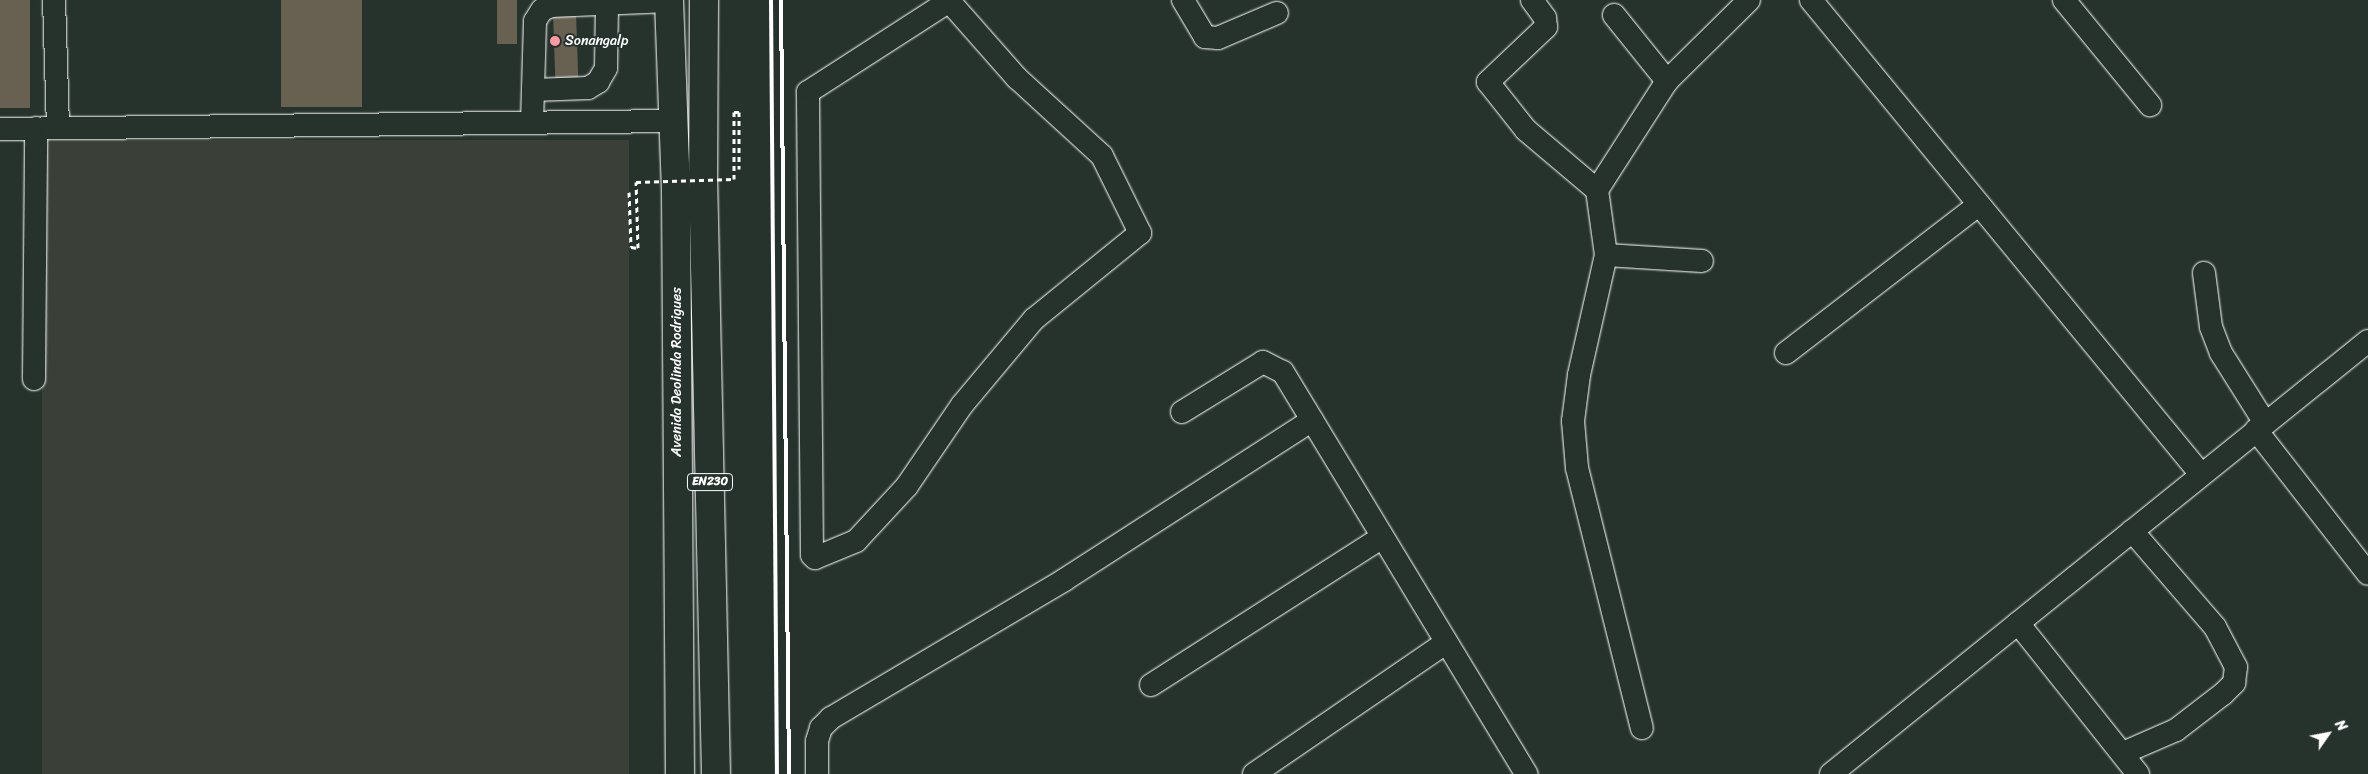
<!DOCTYPE html>
<html>
<head>
<meta charset="utf-8">
<style>
  body { margin:0 }
  #map { position:relative; width:2368px; height:774px; overflow:hidden; background:#26332d; font-family:Sriracha,sans-serif }
  div>[style] { position:absolute }
  .built>* { inset:0; background:#3a4038; transform-origin:0 0 }
  .building>* { inset:0; background:#686050; transform-origin:0 0 }
  .path>* { height:3px; margin-top:-1.5px; transform-origin:0; background:repeating-linear-gradient(90deg,#fff 0 5px,transparent 0 9px) }
  .roads { filter:drop-shadow(0 0 1px #fff) drop-shadow(0 0 1px #fff) }
  .minor>* { height:22px; margin:-11px; padding:0 11px; transform-origin:11px; border-radius:11px; background:#26332d }
  .highway>* { height:28px; margin:-14px; padding:0 14px; transform-origin:14px; border-radius:14px; background:#26332d }
  .rail>* { height:4px; margin:-2px; padding:0 2px; transform-origin:2px; border-radius:2px; background:#fff }
  .path-bridge>* { height:3px; margin-top:-1.5px; transform-origin:0; background:repeating-linear-gradient(90deg,#fff 0 5px,transparent 0 9px) }
  .dots>* { width:14px; height:14px; translate:-50% -50%; box-sizing:border-box; border:2px solid #26332d; border-radius:50% }
  span { translate:-50% -50%; white-space:nowrap; text-align:center; line-height:1.15; -webkit-text-stroke:4px #26332d; paint-order:stroke }
  .shield-label span { padding:1px 4px; background:#26332d; border:1px solid; border-radius:4px; -webkit-text-stroke-width:0 }
  .shield-label { font-size:12px; color:#fff; font-weight:700 }
  .poi-label { font-size:14px; color:#fff }
  .left { translate:0 -50%; text-align:left }
  .street-label { font-size:14px; color:#fff }
  .north { position:absolute; left:2303px; top:709px; width:50px; height:50px; -webkit-text-stroke:4px #26332d; paint-order:stroke; rotate:57deg; font-size:14px; font-weight:700; line-height:20px; text-align:center; color:#fff }
  .north::after { content:''; display:block; margin:auto; width:18px; height:22px; background:#fff; clip-path:polygon(50% 0,100% 100%,50% 72%,0 100%) }
</style>
</head>
<body>
<div id="map">
  <div class="built">
    <i style="left:42px;top:140px;width:587px;height:634px"></i>
  </div>
  <div class="building">
    <i style="left:0;top:0;width:30px;height:108px"></i>
    <i style="left:281px;top:0;width:81px;height:107px"></i>
    <i style="left:497px;top:0;width:20px;height:44px"></i>
    <i style="left:576px;top:13px;width:68px;height:23px;rotate:88deg"></i>
  </div>
  <div class="path">
    <i style="left:734px;top:179px;width:67px;rotate:-90deg"></i>
    <i style="left:734px;top:112px;width:5px"></i>
    <i style="left:739px;top:112px;width:57px;rotate:90deg"></i>
    <i style="left:629px;top:192px;width:55px;rotate:87.9deg"></i>
    <i style="left:631px;top:247px;width:7px;rotate:8deg"></i>
    <i style="left:638px;top:248px;width:66px;rotate:-91.7deg"></i>
  </div>
  <div class="roads">
    <div class="minor">
      <i style="left:54px;top:0;width:128px;rotate:88.2deg"></i>
      <i style="left:1183px;top:0;width:43px;rotate:59.3deg"></i>
      <i style="left:1205px;top:37px;width:13px;rotate:4deg"></i>
      <i style="left:1218px;top:38px;width:64px;rotate:-23deg"></i>
      <i style="left:1532px;top:0;width:22px;rotate:54deg"></i>
      <i style="left:1545px;top:18px;width:9px;rotate:84deg"></i>
      <i style="left:1546px;top:27px;width:80px;rotate:136.5deg"></i>
      <i style="left:1488px;top:82px;width:61px;rotate:51.6deg"></i>
      <i style="left:1526px;top:130px;width:93px;rotate:40.2deg"></i>
      <i style="left:1597px;top:190px;width:66px;rotate:82.1deg"></i>
      <i style="left:1606px;top:255px;width:123px;rotate:102.7deg"></i>
      <i style="left:1579px;top:375px;width:46px;rotate:97.4deg"></i>
      <i style="left:1573px;top:421px;width:47px;rotate:85.1deg"></i>
      <i style="left:1577px;top:468px;width:268px;rotate:76deg"></i>
      <i style="left:1811px;top:0;width:612px;rotate:50.57deg"></i>
      <i style="left:2064px;top:0;width:136px;rotate:50.7deg"></i>
      <i style="left:949px;top:1px;width:103px;rotate:48.6deg"></i>
      <i style="left:1017px;top:78px;width:115px;rotate:42.5deg"></i>
      <i style="left:1102px;top:156px;width:86px;rotate:63.7deg"></i>
      <i style="left:1140px;top:233px;width:136px;rotate:140.9deg"></i>
      <i style="left:1034px;top:319px;width:112px;rotate:129.9deg"></i>
      <i style="left:962px;top:405px;width:98px;rotate:124.2deg"></i>
      <i style="left:907px;top:486px;width:75px;rotate:132.8deg"></i>
      <i style="left:856px;top:541px;width:44px;rotate:157.5deg"></i>
      <i style="left:815px;top:558px;width:4px;rotate:-135deg"></i>
      <i style="left:812px;top:555px;width:463px;rotate:-90.5deg"></i>
      <i style="left:808px;top:92px;width:170px;rotate:-32.8deg"></i>
      <i style="left:1614px;top:15px;width:85px;rotate:51.2deg"></i>
      <i style="left:533px;top:90px;width:55px;rotate:-2.1deg"></i>
      <i style="left:588px;top:88px;width:12px;rotate:-31deg"></i>
      <i style="left:598px;top:82px;width:16px;rotate:-60deg"></i>
      <i style="left:606px;top:68px;width:65px;rotate:-89.1deg"></i>
      <i style="left:532px;top:123px;width:102px;rotate:-88.3deg"></i>
      <i style="left:535px;top:21px;width:13px;rotate:-58deg"></i>
      <i style="left:542px;top:10px;width:10px;rotate:-24deg"></i>
      <i style="left:551px;top:6px;width:118px;rotate:-2.4deg"></i>
      <i style="left:0;top:129px;width:675px;rotate:-0.68deg"></i>
      <i style="left:1597px;top:190px;width:130px;rotate:-57.3deg"></i>
      <i style="left:1667px;top:81px;width:115px;rotate:-44.6deg"></i>
      <i style="left:1606px;top:255px;width:96px;rotate:3.6deg"></i>
      <i style="left:2204px;top:273px;width:54px;rotate:82.6deg"></i>
      <i style="left:2211px;top:327px;width:28px;rotate:69deg"></i>
      <i style="left:2221px;top:353px;width:83px;rotate:57.8deg"></i>
      <i style="left:1786px;top:353px;width:242px;rotate:-37.6deg"></i>
      <i style="left:34px;top:379px;width:251px;rotate:-89.5deg"></i>
      <i style="left:1182px;top:412px;width:95px;rotate:-31.7deg"></i>
      <i style="left:1263px;top:362px;width:22px;rotate:27deg"></i>
      <i style="left:1283px;top:372px;width:470px;rotate:58.8deg"></i>
      <i style="left:2256px;top:430px;width:182px;rotate:52.1deg"></i>
      <i style="left:2018px;top:623px;width:193px;rotate:51.5deg"></i>
      <i style="left:1151px;top:685px;width:274px;rotate:-32.6deg"></i>
      <i style="left:2123px;top:753px;width:58px;rotate:-23.5deg"></i>
      <i style="left:2176px;top:730px;width:59px;rotate:-37.5deg"></i>
      <i style="left:2223px;top:694px;width:16px;rotate:-45deg"></i>
      <i style="left:2234px;top:683px;width:16px;rotate:-83deg"></i>
      <i style="left:2236px;top:667px;width:45px;rotate:-117.7deg"></i>
      <i style="left:2215px;top:627px;width:127px;rotate:-130.8deg"></i>
      <i style="left:817px;top:774px;width:33px;rotate:-90deg"></i>
      <i style="left:817px;top:741px;width:14px;rotate:-73deg"></i>
      <i style="left:821px;top:728px;width:14px;rotate:-45deg"></i>
      <i style="left:831px;top:718px;width:271px;rotate:-30.6deg"></i>
      <i style="left:1064px;top:580px;width:295px;rotate:-32.8deg"></i>
      <i style="left:1254px;top:774px;width:230px;rotate:-34.4deg"></i>
      <i style="left:1831px;top:774px;width:690px;rotate:-38.88deg"></i>
    </div>
    <div class="highway">
      <i style="left:669px;top:0;width:192px;rotate:87.9deg"></i>
      <i style="left:676px;top:192px;width:582px;rotate:89.61deg"></i>
      <i style="left:704px;top:0;width:175px;rotate:90.3deg"></i>
      <i style="left:703px;top:175px;width:599px;rotate:88.76deg"></i>
    </div>
  </div>
  <div class="rail">
    <i style="left:771px;top:0;width:774px;rotate:89.56deg"></i>
    <i style="left:781px;top:0;width:774px;rotate:89.41deg"></i>
  </div>
  <div class="path-bridge">
    <i style="left:636px;top:182px;width:98px;rotate:-1.8deg"></i>
  </div>
  <div class="dots">
    <i style="left:555px;top:41px;background:#ff9aa2"></i>
  </div>
  <div class="shield-label">
    <span style="left:710px;top:482px">EN230</span>
  </div>
  <div class="poi-label">
    <span class="left" style="left:565px;top:41px">Sonangalp</span>
  </div>
  <div class="street-label">
    <span style="left:677px;top:372px;rotate:-90deg">Avenida Deolinda Rodrigues</span>
  </div>
  <div class="north">N</div>
</div>
</body>
</html>
